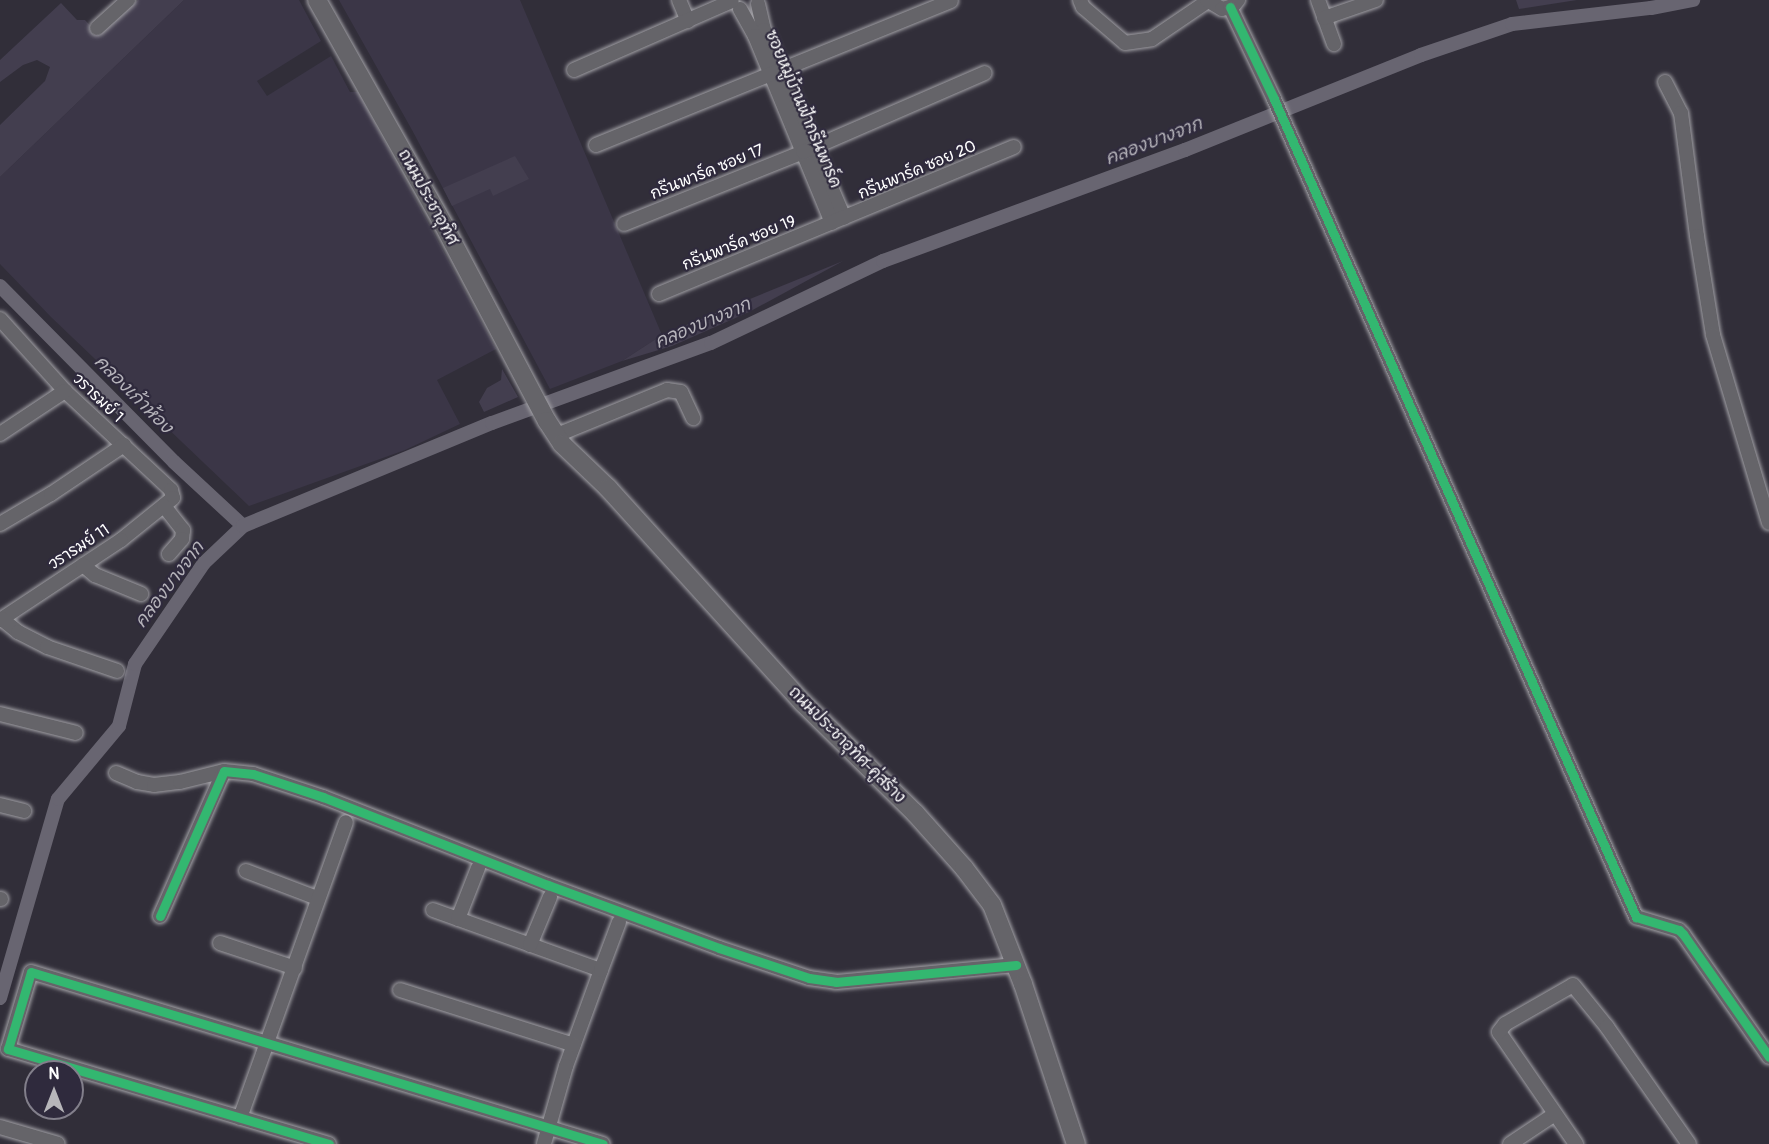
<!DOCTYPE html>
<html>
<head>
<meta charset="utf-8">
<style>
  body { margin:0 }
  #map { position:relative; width:1769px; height:1144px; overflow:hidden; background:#312e39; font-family:Pangolin,"Playpen Sans Thai",sans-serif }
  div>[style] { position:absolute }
  .built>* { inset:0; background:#3b3647 }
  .green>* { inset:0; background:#433e4f }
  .canal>* { height:14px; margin:-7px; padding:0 7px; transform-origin:7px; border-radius:7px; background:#686571 }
  .roads { filter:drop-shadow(0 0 2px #a2a1a6) drop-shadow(0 0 2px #a2a1a6) }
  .minor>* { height:14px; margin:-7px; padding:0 7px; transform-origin:7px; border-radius:7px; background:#656469 }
  .secondary>* { height:18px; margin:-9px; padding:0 9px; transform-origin:9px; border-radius:9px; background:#656469 }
  .cycleway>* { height:9px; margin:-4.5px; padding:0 4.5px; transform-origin:4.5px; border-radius:4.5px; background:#33b770 }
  span { translate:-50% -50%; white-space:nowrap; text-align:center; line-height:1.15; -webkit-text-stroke:4.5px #2f2a3d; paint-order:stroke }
  .street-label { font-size:16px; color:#fff }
  .water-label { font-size:18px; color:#b6b4bb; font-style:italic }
  .north { position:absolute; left:24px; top:1060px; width:60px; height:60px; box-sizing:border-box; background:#2f2a3d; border:2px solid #827f8b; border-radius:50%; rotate:0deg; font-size:16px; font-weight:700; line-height:24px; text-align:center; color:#fff }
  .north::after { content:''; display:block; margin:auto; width:21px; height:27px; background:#b7b6ba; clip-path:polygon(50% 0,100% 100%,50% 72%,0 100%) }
</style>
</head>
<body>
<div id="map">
  <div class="built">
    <i style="clip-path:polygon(184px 0,299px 0,321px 41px,257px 81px,267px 96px,331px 56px,350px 92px,358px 92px,496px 349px,437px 380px,460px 424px,405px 450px,249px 506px,51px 317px,0 264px,0 177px)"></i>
    <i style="clip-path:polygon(339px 0,520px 0,662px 335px,622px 361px,550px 389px,412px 130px)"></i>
  </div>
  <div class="green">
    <i style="clip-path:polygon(138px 0,184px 0,0 177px,0 125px,45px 81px,50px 67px,37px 60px,23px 65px,0 82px,0 60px,61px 3px,77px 20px,85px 20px,99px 35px)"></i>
    <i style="clip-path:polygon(1516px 0,1577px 0,1519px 9px)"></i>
    <i style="clip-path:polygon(515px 156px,529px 179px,493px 196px,490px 189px,452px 206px,443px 188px)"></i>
    <i style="clip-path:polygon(843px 261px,749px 312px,672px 346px,622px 361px,662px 335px)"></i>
    <i style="clip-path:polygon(502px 369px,518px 397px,484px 412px,479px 402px,487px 388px,501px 380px)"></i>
  </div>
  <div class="canal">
    <i style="left:0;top:286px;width:247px;rotate:45.3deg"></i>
    <i style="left:174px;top:462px;width:94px;rotate:42.8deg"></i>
    <i style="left:0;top:998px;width:207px;rotate:-73.8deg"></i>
    <i style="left:58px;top:799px;width:95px;rotate:-50.1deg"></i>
    <i style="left:119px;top:726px;width:64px;rotate:-75.5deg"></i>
    <i style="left:135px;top:664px;width:122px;rotate:-55.7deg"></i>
    <i style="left:204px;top:563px;width:54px;rotate:-43.5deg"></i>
    <i style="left:243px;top:526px;width:269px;rotate:-22.5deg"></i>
    <i style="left:492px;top:423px;width:233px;rotate:-20.1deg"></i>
    <i style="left:711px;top:343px;width:191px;rotate:-25.5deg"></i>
    <i style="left:883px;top:261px;width:322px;rotate:-20.2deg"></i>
    <i style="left:1185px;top:150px;width:254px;rotate:-21.9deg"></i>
    <i style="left:1421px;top:55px;width:96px;rotate:-18.8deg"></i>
    <i style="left:1512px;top:24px;width:140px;rotate:-6.6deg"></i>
    <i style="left:1651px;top:8px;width:43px;rotate:-10.8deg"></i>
  </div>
  <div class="roads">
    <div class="minor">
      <i style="left:679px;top:0;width:23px;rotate:67deg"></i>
      <i style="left:1080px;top:0;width:8px;rotate:67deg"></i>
      <i style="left:1083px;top:7px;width:55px;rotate:40.6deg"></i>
      <i style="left:1125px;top:43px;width:27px;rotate:-8deg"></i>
      <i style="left:1152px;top:39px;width:68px;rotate:-34.2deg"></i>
      <i style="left:1207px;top:0;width:17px;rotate:31deg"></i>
      <i style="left:1222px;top:9px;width:11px;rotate:-15deg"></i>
      <i style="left:1233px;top:6px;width:8px;rotate:-50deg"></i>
      <i style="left:1318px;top:0;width:47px;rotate:70deg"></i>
      <i style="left:758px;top:4px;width:27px;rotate:77deg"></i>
      <i style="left:764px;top:30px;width:204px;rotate:66.9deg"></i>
      <i style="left:1230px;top:7px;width:102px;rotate:64.4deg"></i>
      <i style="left:1274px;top:99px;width:895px;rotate:66.13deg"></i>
      <i style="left:1636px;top:917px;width:45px;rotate:16.8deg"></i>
      <i style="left:1679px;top:930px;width:6px;rotate:45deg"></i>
      <i style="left:1683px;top:934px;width:150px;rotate:55deg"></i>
      <i style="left:740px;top:9px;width:31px;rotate:61deg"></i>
      <i style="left:755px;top:36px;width:202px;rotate:67.6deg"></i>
      <i style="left:1324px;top:18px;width:55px;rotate:-19.1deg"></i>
      <i style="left:97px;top:28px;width:42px;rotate:-42.1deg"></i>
      <i style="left:574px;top:70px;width:172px;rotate:-23.6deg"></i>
      <i style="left:1665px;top:82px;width:35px;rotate:63deg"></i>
      <i style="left:1681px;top:113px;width:124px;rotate:82.6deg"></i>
      <i style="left:1697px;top:236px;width:100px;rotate:80.8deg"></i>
      <i style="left:1713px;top:335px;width:196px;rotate:73.4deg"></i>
      <i style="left:596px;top:145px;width:383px;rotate:-22.1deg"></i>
      <i style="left:624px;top:224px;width:193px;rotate:-21.9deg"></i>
      <i style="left:803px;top:152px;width:198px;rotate:-23.5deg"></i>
      <i style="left:659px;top:294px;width:384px;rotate:-22.5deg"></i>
      <i style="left:0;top:319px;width:97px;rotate:47.9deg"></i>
      <i style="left:65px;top:391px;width:145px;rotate:43deg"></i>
      <i style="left:171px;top:490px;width:8px;rotate:76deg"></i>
      <i style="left:173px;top:498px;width:67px;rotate:141.1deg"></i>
      <i style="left:121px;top:540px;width:145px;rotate:146.5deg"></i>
      <i style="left:0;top:434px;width:78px;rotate:-33.5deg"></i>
      <i style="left:557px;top:435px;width:119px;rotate:-22.2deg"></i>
      <i style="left:667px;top:390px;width:14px;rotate:8deg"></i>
      <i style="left:681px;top:392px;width:29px;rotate:65deg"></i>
      <i style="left:164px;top:506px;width:31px;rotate:52deg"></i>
      <i style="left:183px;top:530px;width:9px;rotate:96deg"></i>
      <i style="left:182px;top:539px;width:20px;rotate:131deg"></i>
      <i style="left:0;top:524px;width:59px;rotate:-30.5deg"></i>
      <i style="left:51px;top:494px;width:88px;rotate:-33.9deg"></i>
      <i style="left:83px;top:565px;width:16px;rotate:40deg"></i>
      <i style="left:95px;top:575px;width:50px;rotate:22.4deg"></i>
      <i style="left:2px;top:619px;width:21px;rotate:39deg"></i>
      <i style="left:18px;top:632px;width:33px;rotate:27deg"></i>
      <i style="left:47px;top:647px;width:74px;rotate:18.9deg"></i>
      <i style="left:0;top:714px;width:78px;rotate:14deg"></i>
      <i style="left:116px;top:773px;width:23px;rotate:23deg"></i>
      <i style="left:137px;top:782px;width:17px;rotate:10deg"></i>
      <i style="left:154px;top:785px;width:26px;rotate:-7deg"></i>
      <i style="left:180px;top:782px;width:45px;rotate:-14deg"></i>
      <i style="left:0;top:805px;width:25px;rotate:14deg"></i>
      <i style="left:246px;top:871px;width:76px;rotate:20.8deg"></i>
      <i style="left:0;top:899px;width:1px"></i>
      <i style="left:433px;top:910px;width:178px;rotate:19.7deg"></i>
      <i style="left:601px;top:970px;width:102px;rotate:110deg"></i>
      <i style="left:566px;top:1066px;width:81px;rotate:105.8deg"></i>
      <i style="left:160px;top:916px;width:158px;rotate:-66.2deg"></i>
      <i style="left:224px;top:771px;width:29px;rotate:6deg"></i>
      <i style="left:253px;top:774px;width:74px;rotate:18.2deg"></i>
      <i style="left:323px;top:797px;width:242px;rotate:21.4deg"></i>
      <i style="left:548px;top:885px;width:182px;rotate:20.2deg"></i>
      <i style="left:719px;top:948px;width:95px;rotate:18.4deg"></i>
      <i style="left:809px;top:978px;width:27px;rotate:8deg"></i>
      <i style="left:836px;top:982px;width:181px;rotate:-5.4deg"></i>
      <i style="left:458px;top:919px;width:55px;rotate:-68.6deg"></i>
      <i style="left:220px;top:943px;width:79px;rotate:18.4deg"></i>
      <i style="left:530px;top:945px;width:52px;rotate:-67.4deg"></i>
      <i style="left:601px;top:970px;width:51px;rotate:-69.4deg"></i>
      <i style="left:400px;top:990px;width:182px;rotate:17.5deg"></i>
      <i style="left:240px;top:1118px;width:314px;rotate:-70.3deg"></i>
      <i style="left:0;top:1127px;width:60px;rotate:16.3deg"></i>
      <i style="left:329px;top:1144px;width:335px;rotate:-163.5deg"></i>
      <i style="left:8px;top:1049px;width:80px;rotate:-73.4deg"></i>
      <i style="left:31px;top:972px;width:597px;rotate:16.74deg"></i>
      <i style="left:1510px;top:1144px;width:54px;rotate:-33.7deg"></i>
      <i style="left:1576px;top:1144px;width:136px;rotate:-124.5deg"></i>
      <i style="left:1499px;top:1032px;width:10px;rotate:-53deg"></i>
      <i style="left:1505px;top:1024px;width:78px;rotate:-29.8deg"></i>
      <i style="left:1573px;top:985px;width:54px;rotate:51deg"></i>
      <i style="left:1607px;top:1027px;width:143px;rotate:55deg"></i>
    </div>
    <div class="secondary">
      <i style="left:317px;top:0;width:257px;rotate:60.6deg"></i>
      <i style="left:443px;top:224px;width:223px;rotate:62.2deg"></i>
      <i style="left:547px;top:421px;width:27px;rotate:57deg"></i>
      <i style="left:562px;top:444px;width:64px;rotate:43.7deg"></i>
      <i style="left:608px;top:488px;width:290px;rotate:47.8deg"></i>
      <i style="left:803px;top:703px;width:157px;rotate:44.5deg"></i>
      <i style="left:915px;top:813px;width:74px;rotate:48.3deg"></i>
      <i style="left:964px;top:868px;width:46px;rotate:52.9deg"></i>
      <i style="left:992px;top:905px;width:85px;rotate:68.6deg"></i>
      <i style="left:1023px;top:984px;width:169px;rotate:71.7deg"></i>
    </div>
  </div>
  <div class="cycleway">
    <i style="left:1230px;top:7px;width:102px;rotate:64.4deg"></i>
    <i style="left:1274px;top:99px;width:895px;rotate:66.13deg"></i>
    <i style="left:1636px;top:917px;width:45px;rotate:16.8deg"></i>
    <i style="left:1679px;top:930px;width:6px;rotate:45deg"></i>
    <i style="left:1683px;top:934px;width:150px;rotate:55deg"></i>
    <i style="left:160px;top:916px;width:158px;rotate:-66.2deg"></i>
    <i style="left:224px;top:771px;width:29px;rotate:6deg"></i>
    <i style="left:253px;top:774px;width:74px;rotate:18.2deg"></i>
    <i style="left:323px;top:797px;width:242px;rotate:21.4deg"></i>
    <i style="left:548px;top:885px;width:182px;rotate:20.2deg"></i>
    <i style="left:719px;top:948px;width:95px;rotate:18.4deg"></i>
    <i style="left:809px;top:978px;width:27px;rotate:8deg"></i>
    <i style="left:836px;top:982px;width:181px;rotate:-5.4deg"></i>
    <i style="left:329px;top:1144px;width:335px;rotate:-163.5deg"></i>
    <i style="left:8px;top:1049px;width:80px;rotate:-73.4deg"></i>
    <i style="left:31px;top:972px;width:597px;rotate:16.74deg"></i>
  </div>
  <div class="street-label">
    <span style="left:803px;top:109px;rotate:67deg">ซอยหมู่บ้านฟ้ากรีนพาร์ค</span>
    <span style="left:917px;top:170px;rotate:-23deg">กรีนพาร์ค ซอย 20</span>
    <span style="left:707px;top:172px;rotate:-22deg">กรีนพาร์ค ซอย 17</span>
    <span style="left:428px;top:197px;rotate:61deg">ถนนประชาอุทิศ</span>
    <span style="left:739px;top:243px;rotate:-22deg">กรีนพาร์ค ซอย 19</span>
    <span style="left:98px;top:398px;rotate:44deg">วรารมย์ 1</span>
    <span style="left:79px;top:547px;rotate:-33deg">วรารมย์ 11</span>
    <span style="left:847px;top:745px;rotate:45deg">ถนนประชาอุทิศ-คู่สร้าง</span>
  </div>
  <div class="water-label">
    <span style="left:1154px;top:142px;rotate:-21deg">คลองบางจาก</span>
    <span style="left:703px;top:324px;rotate:-23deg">คลองบางจาก</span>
    <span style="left:133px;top:395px;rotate:45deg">คลองเก้าห้อง</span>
    <span style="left:170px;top:585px;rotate:-53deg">คลองบางจาก</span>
  </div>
  <div class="north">N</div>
</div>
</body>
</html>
